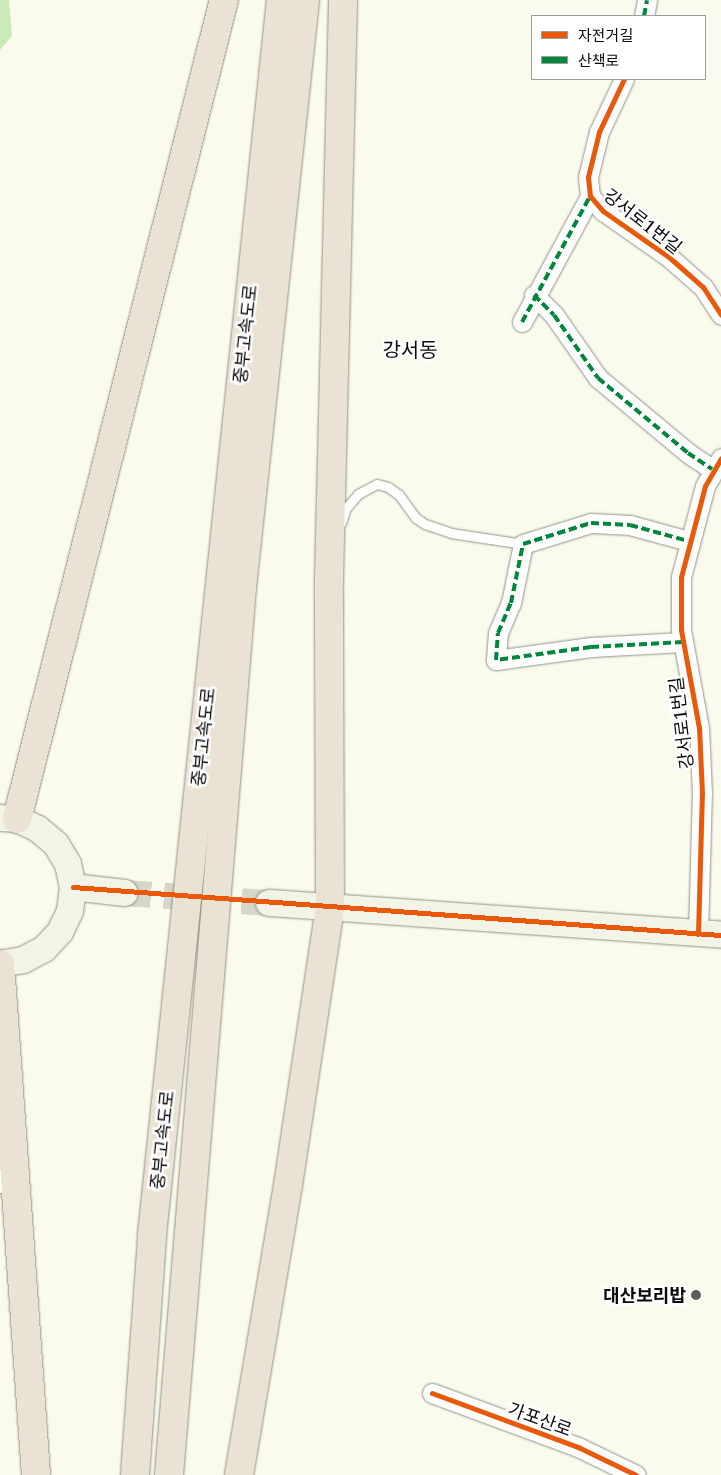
<!DOCTYPE html>
<html>
<head>
<meta charset="utf-8">
<style>
  body { margin:0 }
  #map { position:relative; width:721px; height:1475px; overflow:hidden; background:#fafaed; font-family:"Noto Serif","Noto Sans KR",serif }
  div>[style] { position:absolute }
  .forest>* { inset:0; background:#caebb8 }
  .secondary-tunnel>* { height:26px; margin-top:-13px; transform-origin:0; background:repeating-linear-gradient(90deg,#d6d6cb 0 26px,transparent 0 39px) }
  .roads { filter:drop-shadow(0 0 1px #92928c) drop-shadow(0 0 1px #92928c) }
  .lane>* { height:9px; margin:-4.5px; padding:0 4.5px; transform-origin:4.5px; border-radius:4.5px; background:#fefefc }
  .street>* { height:19px; margin:-9.5px; padding:0 9.5px; transform-origin:9.5px; border-radius:9.5px; background:#fefefc }
  .secondary>* { height:26px; margin:-13px; padding:0 13px; transform-origin:13px; border-radius:13px; background:#f3f4e7 }
  .highway>* { height:28px; margin:-14px; padding:0 14px; transform-origin:14px; border-radius:14px; background:#eae2d2 }
  .quiet>* { height:4px; margin-top:-2px; transform-origin:0; background:repeating-linear-gradient(90deg,#00873e 0 8px,transparent 0 12px) }
  .cycleway>* { height:5px; margin:-2.5px; padding:0 2.5px; transform-origin:2.5px; border-radius:2.5px; background:#e8590c }
  .dots>* { width:14px; height:14px; translate:-50% -50%; box-sizing:border-box; border:2px solid #fff; border-radius:50% }
  span { translate:-50% -50%; white-space:nowrap; text-align:center; line-height:1.15; -webkit-text-stroke:5px #fff; paint-order:stroke }
  .street-label { font-size:18px; color:#0a0a0a }
  .poi-label { font-size:18px; color:#0a0a0a; font-weight:700 }
  .right { translate:-100% -50%; text-align:right }
  .quarter-label { font-size:20px; color:#0a0a0a }
  .legend { position:absolute; left:531px; top:15px; width:175px; height:65px; box-sizing:border-box; background:#fff; border:1px solid #9d9d9d; margin:0; padding:6px 9px; list-style:none; font-size:15px; color:#0a0a0a }
  .legend li { display:flex; align-items:center; gap:10px; height:25px }
  .legend b { width:25px; border:1px solid #9d9d9d }
</style>
</head>
<body>
<div id="map">
  <div class="forest">
    <i style="clip-path:polygon(0 0,9px 0,12px 36px,0 50px)"></i>
  </div>
  <div class="secondary-tunnel">
    <i style="left:125px;top:893px;width:144px;rotate:4deg"></i>
  </div>
  <div class="roads">
    <div class="lane">
      <i style="left:341px;top:523px;width:16px;rotate:-72deg"></i>
      <i style="left:346px;top:508px;width:18px;rotate:-49deg"></i>
      <i style="left:358px;top:494px;width:21px;rotate:-28deg"></i>
      <i style="left:377px;top:484px;width:11px;rotate:15deg"></i>
      <i style="left:388px;top:487px;width:14px;rotate:36deg"></i>
      <i style="left:399px;top:495px;width:29px;rotate:54deg"></i>
      <i style="left:416px;top:518px;width:11px;rotate:34deg"></i>
      <i style="left:425px;top:524px;width:28px;rotate:19deg"></i>
      <i style="left:451px;top:533px;width:73px;rotate:8.7deg"></i>
      <i style="left:0;top:1188px;width:20px;rotate:-81deg"></i>
    </div>
    <div class="street">
      <i style="left:644px;top:16px;width:16px;rotate:-79deg"></i>
      <i style="left:624px;top:79px;width:59px;rotate:115.3deg"></i>
      <i style="left:599px;top:132px;width:46px;rotate:103.7deg"></i>
      <i style="left:588px;top:177px;width:19px;rotate:84deg"></i>
      <i style="left:590px;top:196px;width:20px;rotate:49deg"></i>
      <i style="left:603px;top:211px;width:82px;rotate:35deg"></i>
      <i style="left:670px;top:258px;width:44px;rotate:41.3deg"></i>
      <i style="left:703px;top:287px;width:33px;rotate:57deg"></i>
      <i style="left:534px;top:295px;width:28px;rotate:45deg"></i>
      <i style="left:554px;top:315px;width:77px;rotate:55.1deg"></i>
      <i style="left:598px;top:378px;width:117px;rotate:39.8deg"></i>
      <i style="left:688px;top:453px;width:29px;rotate:34deg"></i>
      <i style="left:522px;top:322px;width:143px;rotate:-61.6deg"></i>
      <i style="left:683px;top:642px;width:92px;rotate:176.9deg"></i>
      <i style="left:591px;top:647px;width:96px;rotate:172.2deg"></i>
      <i style="left:496px;top:660px;width:27px;rotate:-86deg"></i>
      <i style="left:498px;top:633px;width:33px;rotate:-67deg"></i>
      <i style="left:511px;top:603px;width:60px;rotate:-78.5deg"></i>
      <i style="left:523px;top:544px;width:71px;rotate:-17.2deg"></i>
      <i style="left:591px;top:523px;width:39px;rotate:3deg"></i>
      <i style="left:630px;top:525px;width:60px;rotate:15.4deg"></i>
      <i style="left:698px;top:934px;width:141px;rotate:-88.4deg"></i>
      <i style="left:702px;top:793px;width:65px;rotate:-92.6deg"></i>
      <i style="left:699px;top:728px;width:100px;rotate:-100.4deg"></i>
      <i style="left:681px;top:630px;width:53px;rotate:-90deg"></i>
      <i style="left:681px;top:577px;width:94px;rotate:-75.2deg"></i>
      <i style="left:705px;top:486px;width:32px;rotate:-60deg"></i>
      <i style="left:432px;top:1393px;width:156px;rotate:20.3deg"></i>
      <i style="left:578px;top:1447px;width:64px;rotate:25.8deg"></i>
    </div>
    <div class="secondary">
      <i style="left:0;top:818px;width:17px;rotate:3deg"></i>
      <i style="left:17px;top:819px;width:23px;rotate:25deg"></i>
      <i style="left:38px;top:829px;width:23px;rotate:40deg"></i>
      <i style="left:56px;top:844px;width:23px;rotate:59deg"></i>
      <i style="left:68px;top:864px;width:24px;rotate:78deg"></i>
      <i style="left:73px;top:887px;width:24px;rotate:97deg"></i>
      <i style="left:70px;top:911px;width:23px;rotate:115deg"></i>
      <i style="left:60px;top:932px;width:23px;rotate:133deg"></i>
      <i style="left:44px;top:949px;width:24px;rotate:152deg"></i>
      <i style="left:23px;top:960px;width:23px;rotate:170deg"></i>
      <i style="left:73px;top:887px;width:52px;rotate:6.6deg"></i>
      <i style="left:269px;top:903px;width:453px;rotate:4deg"></i>
    </div>
    <div class="highway">
      <i style="left:17px;top:819px;width:845px;rotate:-75.82deg"></i>
      <i style="left:0;top:964px;width:512px;rotate:85.97deg"></i>
      <i style="left:135px;top:1475px;width:241px;rotate:-85.9deg"></i>
      <i style="left:152px;top:1235px;width:1242px;rotate:-84.04deg"></i>
      <i style="left:169px;top:1475px;width:891px;rotate:-85.3deg"></i>
      <i style="left:242px;top:587px;width:590px;rotate:-83.87deg"></i>
      <i style="left:239px;top:1475px;width:294px;rotate:-80.4deg"></i>
      <i style="left:288px;top:1185px;width:281px;rotate:-81.4deg"></i>
      <i style="left:330px;top:907px;width:328px;rotate:-90.2deg"></i>
      <i style="left:329px;top:579px;width:579px;rotate:-88.61deg"></i>
    </div>
  </div>
  <div class="quiet">
    <i style="left:644px;top:16px;width:16px;rotate:-79deg"></i>
    <i style="left:534px;top:295px;width:28px;rotate:45deg"></i>
    <i style="left:554px;top:315px;width:77px;rotate:55.1deg"></i>
    <i style="left:598px;top:378px;width:117px;rotate:39.8deg"></i>
    <i style="left:688px;top:453px;width:29px;rotate:34deg"></i>
    <i style="left:522px;top:322px;width:143px;rotate:-61.6deg"></i>
    <i style="left:683px;top:642px;width:92px;rotate:176.9deg"></i>
    <i style="left:591px;top:647px;width:96px;rotate:172.2deg"></i>
    <i style="left:496px;top:660px;width:27px;rotate:-86deg"></i>
    <i style="left:498px;top:633px;width:33px;rotate:-67deg"></i>
    <i style="left:511px;top:603px;width:60px;rotate:-78.5deg"></i>
    <i style="left:523px;top:544px;width:71px;rotate:-17.2deg"></i>
    <i style="left:591px;top:523px;width:39px;rotate:3deg"></i>
    <i style="left:630px;top:525px;width:60px;rotate:15.4deg"></i>
  </div>
  <div class="cycleway">
    <i style="left:624px;top:79px;width:59px;rotate:115.3deg"></i>
    <i style="left:599px;top:132px;width:46px;rotate:103.7deg"></i>
    <i style="left:588px;top:177px;width:19px;rotate:84deg"></i>
    <i style="left:590px;top:196px;width:20px;rotate:49deg"></i>
    <i style="left:603px;top:211px;width:82px;rotate:35deg"></i>
    <i style="left:670px;top:258px;width:44px;rotate:41.3deg"></i>
    <i style="left:703px;top:287px;width:33px;rotate:57deg"></i>
    <i style="left:73px;top:887px;width:650px;rotate:4.24deg"></i>
    <i style="left:698px;top:934px;width:141px;rotate:-88.4deg"></i>
    <i style="left:702px;top:793px;width:65px;rotate:-92.6deg"></i>
    <i style="left:699px;top:728px;width:100px;rotate:-100.4deg"></i>
    <i style="left:681px;top:630px;width:53px;rotate:-90deg"></i>
    <i style="left:681px;top:577px;width:94px;rotate:-75.2deg"></i>
    <i style="left:705px;top:486px;width:32px;rotate:-60deg"></i>
    <i style="left:432px;top:1393px;width:156px;rotate:20.3deg"></i>
    <i style="left:578px;top:1447px;width:64px;rotate:25.8deg"></i>
  </div>
  <div class="dots">
    <i style="left:696px;top:1295px;background:#5e5e59"></i>
  </div>
  <div class="street-label">
    <span style="left:643px;top:221px;rotate:38deg">강서로1번길</span>
    <span style="left:245px;top:334px;rotate:-84deg">중부고속도로</span>
    <span style="left:681px;top:723px;rotate:-97deg">강서로1번길</span>
    <span style="left:203px;top:737px;rotate:-84deg">중부고속도로</span>
    <span style="left:162px;top:1140px;rotate:-84deg">중부고속도로</span>
    <span style="left:540px;top:1419px;rotate:20deg">가포산로</span>
  </div>
  <div class="poi-label">
    <span class="right" style="left:686px;top:1295px">대산보리밥</span>
  </div>
  <div class="quarter-label">
    <span style="left:410px;top:349px">강서동</span>
  </div>
  <ul class="legend">
  <li><b style="height:6px;background:#e8590c"></b>자전거길</li>
  <li><b style="height:6px;background:#00873e"></b>산책로</li>
  </ul>
</div>
</body>
</html>
